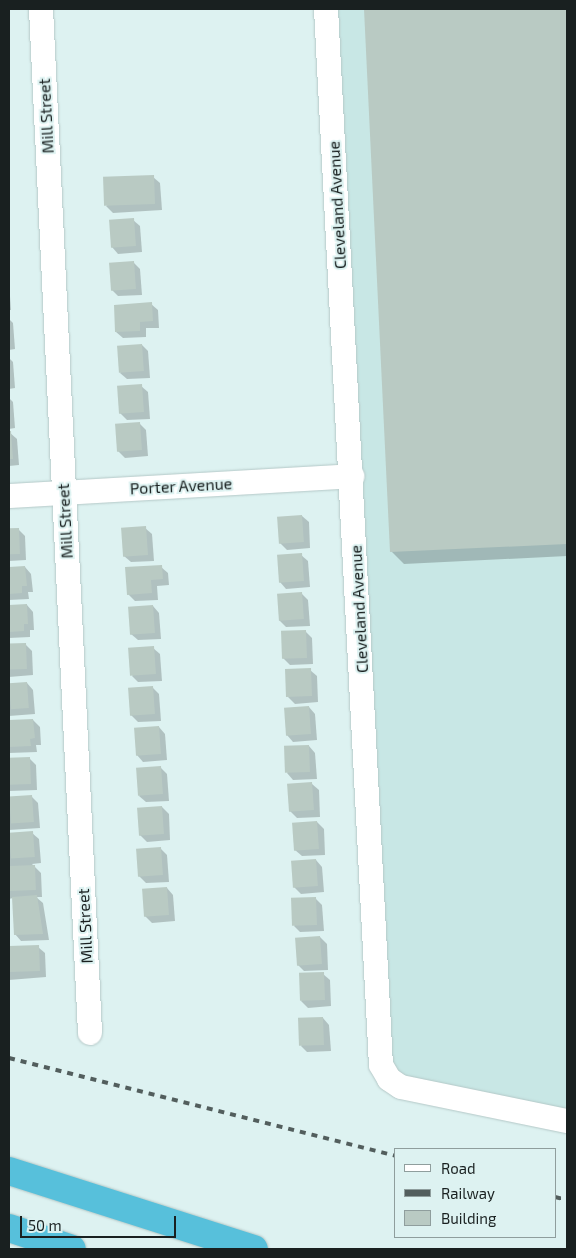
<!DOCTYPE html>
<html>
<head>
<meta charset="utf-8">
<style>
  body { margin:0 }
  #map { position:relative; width:576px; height:1258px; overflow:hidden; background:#ddf2f1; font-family:"Exo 2",sans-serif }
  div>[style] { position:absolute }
  .built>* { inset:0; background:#c8e7e5 }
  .shadow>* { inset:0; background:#0003 }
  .building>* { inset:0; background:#b9cac3; transform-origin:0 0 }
  .roads { filter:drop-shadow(0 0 1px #b4c8c7) drop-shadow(0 0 1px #b4c8c7) }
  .minor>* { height:24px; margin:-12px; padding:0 12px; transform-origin:12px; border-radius:12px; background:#fff }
  .motorway>* { height:28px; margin:-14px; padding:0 14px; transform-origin:14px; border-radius:14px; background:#57c0db }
  .rail>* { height:4px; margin-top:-2px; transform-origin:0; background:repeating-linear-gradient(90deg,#525e5d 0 6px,transparent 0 12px) }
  span { translate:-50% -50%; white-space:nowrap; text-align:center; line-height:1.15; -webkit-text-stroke:4px #ddf2f1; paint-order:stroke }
  .street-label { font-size:16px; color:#192020 }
  .frame { position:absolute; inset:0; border:10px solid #192020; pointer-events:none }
  .legend { position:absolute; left:394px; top:1148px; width:162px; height:90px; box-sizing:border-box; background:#ddf2f1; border:1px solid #8f9e9d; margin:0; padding:6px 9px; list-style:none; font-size:15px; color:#192020 }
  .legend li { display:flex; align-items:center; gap:10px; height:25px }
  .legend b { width:25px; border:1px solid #8f9e9d }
  .scale { position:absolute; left:20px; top:1216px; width:156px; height:22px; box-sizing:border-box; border:2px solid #192020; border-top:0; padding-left:6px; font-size:15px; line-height:18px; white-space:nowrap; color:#192020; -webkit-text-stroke:4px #ddf2f1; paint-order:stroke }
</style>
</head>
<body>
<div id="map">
  <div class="built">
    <i style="clip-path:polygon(327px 9px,567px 9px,567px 1121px,389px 1079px)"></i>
  </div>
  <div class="shadow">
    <i style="clip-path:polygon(366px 9px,567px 9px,567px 556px,404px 564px,391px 551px)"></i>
    <i style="clip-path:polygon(153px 177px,160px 183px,162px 210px,113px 213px,106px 206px)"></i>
    <i style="clip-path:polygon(133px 220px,140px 226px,142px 252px,118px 254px,112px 247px)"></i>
    <i style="clip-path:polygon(133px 262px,140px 269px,142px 295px,118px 296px,112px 290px)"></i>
    <i style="clip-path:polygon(9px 283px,11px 310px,9px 310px)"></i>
    <i style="clip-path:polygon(151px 304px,158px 310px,159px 328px,146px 328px,146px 337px,123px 338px,116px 332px)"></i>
    <i style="clip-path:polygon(9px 319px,13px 323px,15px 349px,9px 350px)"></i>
    <i style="clip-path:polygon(142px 345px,148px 351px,150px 378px,127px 379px,120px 373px)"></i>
    <i style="clip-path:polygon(9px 358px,13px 362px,15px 388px,9px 389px)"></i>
    <i style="clip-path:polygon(141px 386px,148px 392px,150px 419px,127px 420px,120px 413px)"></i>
    <i style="clip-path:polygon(9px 398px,13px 402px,15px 428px,9px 429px)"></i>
    <i style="clip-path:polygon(140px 424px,146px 430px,148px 456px,125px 458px,118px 451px)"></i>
    <i style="clip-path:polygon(9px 432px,17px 439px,19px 465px,9px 466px)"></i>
    <i style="clip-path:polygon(302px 516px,309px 522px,310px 548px,287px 550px,280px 543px)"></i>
    <i style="clip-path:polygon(145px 528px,152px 534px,154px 561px,131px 562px,124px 556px)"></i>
    <i style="clip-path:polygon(18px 529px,25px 536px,26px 560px,9px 561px,9px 530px)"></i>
    <i style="clip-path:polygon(301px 555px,308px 561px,310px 587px,286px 589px,280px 582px)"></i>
    <i style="clip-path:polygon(25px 567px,31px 574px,33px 592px,28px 592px,29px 599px,9px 600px,9px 568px)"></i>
    <i style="clip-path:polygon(161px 567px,168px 573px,169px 585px,157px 586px,158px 600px,135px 601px,128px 594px)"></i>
    <i style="clip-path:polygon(301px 593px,308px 600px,310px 626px,286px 627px,279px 620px)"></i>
    <i style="clip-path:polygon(27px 605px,33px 612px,34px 630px,30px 630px,30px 637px,9px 638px,9px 606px)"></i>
    <i style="clip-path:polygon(153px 606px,159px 613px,161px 639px,138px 640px,131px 634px)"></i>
    <i style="clip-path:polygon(305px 631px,312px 638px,313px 664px,290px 665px,283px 658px)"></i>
    <i style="clip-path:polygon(25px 644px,32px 651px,33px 675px,9px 677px,9px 645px)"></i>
    <i style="clip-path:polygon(153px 648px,160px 654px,162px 681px,138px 682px,132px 676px)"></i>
    <i style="clip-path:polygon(310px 670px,317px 676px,318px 702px,295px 704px,288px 697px)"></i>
    <i style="clip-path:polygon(27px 683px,33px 690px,35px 714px,9px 716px,9px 684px)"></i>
    <i style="clip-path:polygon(153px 688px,159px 694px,161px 721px,138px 722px,131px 715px)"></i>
    <i style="clip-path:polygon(309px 707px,315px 714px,317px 740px,293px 742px,287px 735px)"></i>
    <i style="clip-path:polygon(33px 720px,40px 727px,41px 745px,36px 745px,37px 752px,9px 753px,9px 721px)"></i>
    <i style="clip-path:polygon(159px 727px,165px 734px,167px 760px,143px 762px,137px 755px)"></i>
    <i style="clip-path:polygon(309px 746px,315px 753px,317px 779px,293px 780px,287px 773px)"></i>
    <i style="clip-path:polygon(29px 758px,36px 765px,37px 790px,9px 791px,9px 760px)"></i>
    <i style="clip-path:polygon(161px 768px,167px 774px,169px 801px,146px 802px,139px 796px)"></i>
    <i style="clip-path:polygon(312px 784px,319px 790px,320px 817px,297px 818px,290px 811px)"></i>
    <i style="clip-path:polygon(32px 797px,38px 803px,40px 828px,9px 830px,9px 798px)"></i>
    <i style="clip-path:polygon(162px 807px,169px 814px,170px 840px,147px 842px,140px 835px)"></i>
    <i style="clip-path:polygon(317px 822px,324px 829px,325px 855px,302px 856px,295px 850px)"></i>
    <i style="clip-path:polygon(32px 833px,39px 839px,41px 863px,32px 864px,41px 873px,42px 897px,36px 897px,43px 903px,49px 940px,21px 941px,15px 934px,13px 898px,9px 899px,9px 834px)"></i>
    <i style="clip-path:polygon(161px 849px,167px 855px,169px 882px,146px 883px,139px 876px)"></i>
    <i style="clip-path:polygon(316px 860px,322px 867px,324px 892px,301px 894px,294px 887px)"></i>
    <i style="clip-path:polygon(167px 888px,173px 895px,175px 921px,152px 923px,145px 916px)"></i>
    <i style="clip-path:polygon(315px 898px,322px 905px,324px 931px,300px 932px,294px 926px)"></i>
    <i style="clip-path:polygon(320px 937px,327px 944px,328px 970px,304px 971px,298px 965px)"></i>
    <i style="clip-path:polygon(38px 947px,45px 953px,46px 977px,9px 980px,9px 949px)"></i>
    <i style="clip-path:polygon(323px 974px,330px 980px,331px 1006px,308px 1008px,301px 1001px)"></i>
    <i style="clip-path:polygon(323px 1018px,329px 1025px,331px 1051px,307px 1052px,301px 1046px)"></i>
  </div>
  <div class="building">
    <i style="clip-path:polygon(364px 9px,567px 9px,567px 544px,390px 552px)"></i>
    <i style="left:154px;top:175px;width:29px;height:51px;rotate:88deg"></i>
    <i style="left:134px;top:218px;width:28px;height:25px;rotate:86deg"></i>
    <i style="left:134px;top:261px;width:28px;height:25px;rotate:86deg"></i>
    <i style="clip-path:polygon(152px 302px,153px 321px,140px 322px,140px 331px,115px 332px,114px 305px)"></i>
    <i style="left:142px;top:344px;width:27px;height:25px;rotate:86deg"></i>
    <i style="left:142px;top:384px;width:28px;height:25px;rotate:86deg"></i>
    <i style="left:140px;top:422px;width:28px;height:25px;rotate:86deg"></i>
    <i style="clip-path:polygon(9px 431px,11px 431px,13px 459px,9px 459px)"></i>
    <i style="left:302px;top:515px;width:27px;height:25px;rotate:86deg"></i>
    <i style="left:146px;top:526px;width:29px;height:25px;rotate:86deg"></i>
    <i style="left:19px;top:528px;width:26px;height:10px;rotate:88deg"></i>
    <i style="left:302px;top:553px;width:28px;height:25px;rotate:86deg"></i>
    <i style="clip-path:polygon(162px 565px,163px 579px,151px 580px,152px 593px,127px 595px,125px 567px)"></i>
    <i style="clip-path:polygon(25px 566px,27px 586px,22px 586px,22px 593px,9px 594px,9px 567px)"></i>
    <i style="left:302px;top:592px;width:27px;height:25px;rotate:86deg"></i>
    <i style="clip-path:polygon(27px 604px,28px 624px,24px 624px,24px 631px,9px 632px,9px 605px)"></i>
    <i style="left:153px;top:605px;width:28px;height:25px;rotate:86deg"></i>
    <i style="left:306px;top:630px;width:28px;height:25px;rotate:88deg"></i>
    <i style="left:26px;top:643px;width:26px;height:17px;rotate:88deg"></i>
    <i style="left:154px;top:646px;width:28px;height:26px;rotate:86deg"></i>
    <i style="left:311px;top:668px;width:28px;height:26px;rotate:88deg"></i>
    <i style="left:27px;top:682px;width:26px;height:18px;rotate:86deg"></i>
    <i style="left:153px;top:686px;width:28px;height:25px;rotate:86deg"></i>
    <i style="left:309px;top:706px;width:28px;height:25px;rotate:86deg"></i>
    <i style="clip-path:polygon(33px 719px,35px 738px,30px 739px,31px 746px,9px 747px,9px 720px)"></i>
    <i style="left:159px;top:726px;width:28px;height:25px;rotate:86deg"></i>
    <i style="left:309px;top:745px;width:27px;height:25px;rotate:88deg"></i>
    <i style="left:30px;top:757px;width:27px;height:21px;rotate:88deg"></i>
    <i style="left:161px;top:766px;width:28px;height:25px;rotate:86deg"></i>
    <i style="left:312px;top:782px;width:28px;height:25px;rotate:86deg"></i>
    <i style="left:32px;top:795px;width:27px;height:23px;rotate:86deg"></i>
    <i style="left:162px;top:806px;width:28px;height:25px;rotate:86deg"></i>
    <i style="left:317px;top:821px;width:28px;height:25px;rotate:86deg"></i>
    <i style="left:33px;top:831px;width:26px;height:24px;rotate:86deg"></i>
    <i style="left:161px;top:847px;width:28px;height:25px;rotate:86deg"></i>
    <i style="left:316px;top:859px;width:27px;height:25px;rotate:86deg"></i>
    <i style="left:35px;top:865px;width:25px;height:26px;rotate:88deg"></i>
    <i style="left:167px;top:887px;width:28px;height:25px;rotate:86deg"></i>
    <i style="clip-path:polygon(37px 895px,43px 934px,14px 935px,12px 897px)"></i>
    <i style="left:316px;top:897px;width:28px;height:25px;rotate:88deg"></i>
    <i style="left:320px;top:936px;width:28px;height:25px;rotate:86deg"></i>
    <i style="left:39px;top:945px;width:26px;height:30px;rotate:88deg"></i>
    <i style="left:324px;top:972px;width:28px;height:25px;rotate:88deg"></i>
    <i style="left:323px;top:1017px;width:28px;height:25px;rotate:88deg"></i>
  </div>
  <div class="roads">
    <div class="minor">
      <i style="left:41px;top:9px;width:1025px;rotate:87.26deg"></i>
      <i style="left:326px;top:9px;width:1057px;rotate:87.02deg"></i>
      <i style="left:381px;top:1065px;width:16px;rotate:60deg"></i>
      <i style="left:389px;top:1079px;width:14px;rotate:34deg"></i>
      <i style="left:401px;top:1087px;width:169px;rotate:11.6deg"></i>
      <i style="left:9px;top:496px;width:344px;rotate:-3.3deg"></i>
    </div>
    <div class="motorway">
      <i style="left:9px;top:1171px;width:257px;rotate:17.7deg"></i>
      <i style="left:9px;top:1228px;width:66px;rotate:18.4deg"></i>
    </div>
  </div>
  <div class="rail">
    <i style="left:9px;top:1058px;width:398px;rotate:14.2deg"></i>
    <i style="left:555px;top:1197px;width:12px;rotate:14deg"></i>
  </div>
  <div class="street-label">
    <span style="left:46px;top:116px;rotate:-93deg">Mill Street</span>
    <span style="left:337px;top:205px;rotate:-93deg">Cleveland Avenue</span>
    <span style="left:181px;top:486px;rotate:-3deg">Porter Avenue</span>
    <span style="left:65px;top:521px;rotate:-93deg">Mill Street</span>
    <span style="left:359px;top:609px;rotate:-93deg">Cleveland Avenue</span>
    <span style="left:85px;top:926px;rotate:-93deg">Mill Street</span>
  </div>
  <div class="frame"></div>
  <ul class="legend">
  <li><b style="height:6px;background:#fff"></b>Road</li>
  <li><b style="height:6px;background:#525e5d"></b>Railway</li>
  <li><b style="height:14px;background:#b9cac3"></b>Building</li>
  </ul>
  <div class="scale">50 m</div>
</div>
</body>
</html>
